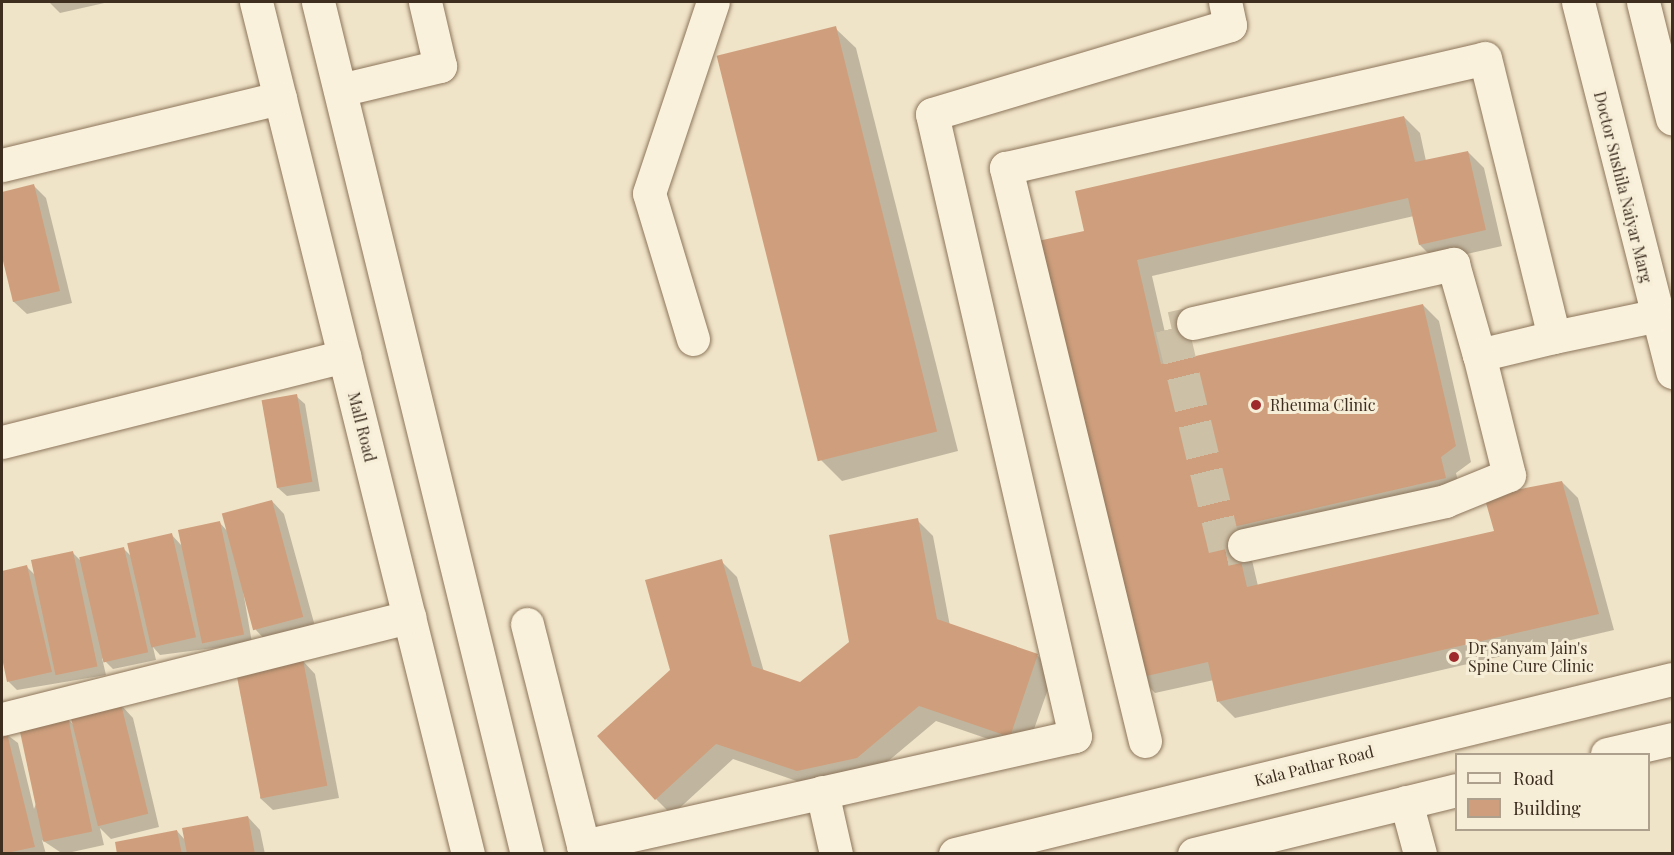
<!DOCTYPE html>
<html>
<head>
<meta charset="utf-8">
<style>
  body { margin:0 }
  #map { position:relative; width:1674px; height:855px; overflow:hidden; background:#f0e4c8; font-family:"Playfair Display",serif }
  div>[style] { position:absolute }
  .shadow>* { inset:0; background:#0003 }
  .building>* { inset:0; background:#cf9f7d; transform-origin:0 0 }
  .minor-tunnel>* { height:33px; margin-top:-16.5px; transform-origin:0; background:repeating-linear-gradient(90deg,#ccc0a6 0 33px,transparent 0 49px) }
  .roads { filter:drop-shadow(0 0 2px #8d765c) drop-shadow(0 0 2px #8d765c) }
  .minor>* { height:33px; margin:-16.5px; padding:0 16.5px; transform-origin:16.5px; border-radius:16.5px; background:#faf1dc }
  .dots>* { width:16px; height:16px; translate:-50% -50%; box-sizing:border-box; border:3px solid #f7eed8; border-radius:50% }
  span { translate:-50% -50%; white-space:nowrap; text-align:center; line-height:1.15; -webkit-text-stroke:6px #f7eed8; paint-order:stroke }
  .street-label { font-size:16px; color:#3d2e20 }
  .poi-label { font-size:16px; color:#3d2e20 }
  .left { translate:0 -50%; text-align:left }
  .frame { position:absolute; inset:0; border:3px solid #3d2e20; pointer-events:none }
  .legend { position:absolute; left:1455px; top:753px; width:195px; height:78px; box-sizing:border-box; background:#f7eed8; border:2px solid #ada18e; margin:0; padding:8px 10px; list-style:none; font-size:18px; color:#3d2e20 }
  .legend li { display:flex; align-items:center; gap:12px; height:30px }
  .legend b { width:30px; border:2px solid #ada18e }
</style>
</head>
<body>
<div id="map">
  <div class="shadow">
    <i style="clip-path:polygon(49px 2px,109px 2px,60px 13px)"></i>
    <i style="clip-path:polygon(835px 28px,856px 48px,958px 451px,842px 481px,821px 460px)"></i>
    <i style="clip-path:polygon(1404px 117px,1420px 133px,1426px 161px,1468px 152px,1484px 168px,1502px 246px,1436px 261px,1420px 245px,1414px 216px,1152px 276px,1172px 363px,1423px 305px,1439px 321px,1471px 462px,1456px 473px,1461px 494px,1248px 543px,1258px 586px,1496px 532px,1562px 482px,1578px 498px,1614px 630px,1235px 718px,1219px 702px,1214px 680px,1155px 693px,1139px 677px,1086px 232px)"></i>
    <i style="clip-path:polygon(34px 186px,46px 198px,72px 303px,27px 314px,14px 302px,2px 250px,2px 194px)"></i>
    <i style="clip-path:polygon(296px 396px,305px 404px,320px 491px,287px 496px,278px 488px)"></i>
    <i style="clip-path:polygon(272px 501px,284px 514px,316px 630px,268px 643px,256px 630px,239px 567px,252px 643px,160px 655px,153px 647px,156px 660px,113px 669px,102px 658px,106px 675px,17px 690px,9px 682px,2px 651px,2px 573px,27px 567px,36px 576px,73px 553px,82px 562px,123px 548px,132px 557px,171px 534px,182px 546px,220px 523px,229px 533px)"></i>
    <i style="clip-path:polygon(917px 520px,933px 536px,950px 626px,1038px 656px,1054px 672px,1026px 752px,936px 721px,874px 773px,814px 787px,733px 759px,672px 815px,656px 799px,671px 671px,721px 561px,737px 577px,764px 672px,800px 684px,851px 642px)"></i>
    <i style="clip-path:polygon(303px 661px,315px 674px,339px 798px,273px 810px,260px 798px)"></i>
    <i style="clip-path:polygon(121px 705px,133px 718px,159px 827px,111px 839px,100px 828px,104px 845px,63px 854px,42px 840px,46px 854px,2px 854px,2px 731px,18px 743px,34px 809px,67px 719px,74px 725px)"></i>
    <i style="clip-path:polygon(248px 817px,260px 830px,265px 854px,119px 854px,177px 831px,186px 841px)"></i>
  </div>
  <div class="building">
    <i style="left:836px;top:26px;width:418px;height:123px;rotate:76deg"></i>
    <i style="clip-path:polygon(1404px 116px,1415px 162px,1468px 151px,1486px 230px,1419px 245px,1408px 198px,1137px 260px,1161px 364px,1423px 304px,1456px 446px,1441px 457px,1446px 478px,1233px 527px,1247px 587px,1494px 531px,1484px 496px,1562px 481px,1599px 614px,1217px 702px,1208px 662px,1138px 678px,1038px 241px,1084px 231px,1075px 191px)"></i>
    <i style="clip-path:polygon(34px 184px,60px 291px,13px 302px,2px 257px,2px 192px)"></i>
    <i style="left:297px;top:394px;width:89px;height:36px;rotate:80deg"></i>
    <i style="left:272px;top:500px;width:121px;height:52px;rotate:75deg"></i>
    <i style="clip-path:polygon(918px 518px,937px 619px,1038px 654px,1010px 737px,919px 706px,857px 758px,797px 771px,716px 744px,655px 800px,597px 736px,670px 670px,645px 580px,722px 559px,752px 666px,800px 682px,849px 642px,829px 535px)"></i>
    <i style="left:220px;top:521px;width:116px;height:43px;rotate:78deg"></i>
    <i style="left:172px;top:533px;width:107px;height:46px;rotate:77deg"></i>
    <i style="left:124px;top:547px;width:108px;height:46px;rotate:77deg"></i>
    <i style="left:73px;top:551px;width:118px;height:43px;rotate:78deg"></i>
    <i style="clip-path:polygon(27px 565px,52px 672px,7px 682px,2px 658px,2px 571px)"></i>
    <i style="left:303px;top:660px;width:128px;height:68px;rotate:79deg"></i>
    <i style="left:121px;top:704px;width:113px;height:52px;rotate:76deg"></i>
    <i style="left:68px;top:717px;width:117px;height:50px;rotate:78deg"></i>
    <i style="clip-path:polygon(6px 729px,35px 847px,2px 854px,2px 730px)"></i>
    <i style="clip-path:polygon(248px 816px,255px 854px,187px 854px,182px 828px)"></i>
    <i style="clip-path:polygon(177px 830px,182px 854px,117px 854px,115px 842px)"></i>
  </div>
  <div class="minor-tunnel">
    <i style="left:1193px;top:323px;width:22px;rotate:167deg"></i>
    <i style="left:1172px;top:328px;width:227px;rotate:76.5deg"></i>
    <i style="left:1225px;top:549px;width:19px;rotate:-12deg"></i>
  </div>
  <div class="roads">
    <div class="minor">
      <i style="left:256px;top:2px;width:878px;rotate:76.03deg"></i>
      <i style="left:318px;top:2px;width:877px;rotate:76.22deg"></i>
      <i style="left:1578px;top:2px;width:382px;rotate:75.7deg"></i>
      <i style="left:1643px;top:2px;width:120px;rotate:76deg"></i>
      <i style="left:340px;top:90px;width:103px;rotate:-13.5deg"></i>
      <i style="left:440px;top:66px;width:66px;rotate:-103.2deg"></i>
      <i style="left:2px;top:165px;width:286px;rotate:-13.6deg"></i>
      <i style="left:1193px;top:323px;width:267px;rotate:-12.8deg"></i>
      <i style="left:1453px;top:264px;width:95px;rotate:74.1deg"></i>
      <i style="left:1479px;top:355px;width:77px;rotate:-13.5deg"></i>
      <i style="left:693px;top:339px;width:152px;rotate:-106.8deg"></i>
      <i style="left:649px;top:193px;width:201px;rotate:-71.5deg"></i>
      <i style="left:2px;top:442px;width:353px;rotate:-14.1deg"></i>
      <i style="left:1244px;top:545px;width:206px;rotate:-12.3deg"></i>
      <i style="left:1445px;top:501px;width:69px;rotate:-22.1deg"></i>
      <i style="left:1509px;top:475px;width:124px;rotate:-104deg"></i>
      <i style="left:527px;top:624px;width:229px;rotate:75.8deg"></i>
      <i style="left:583px;top:846px;width:504px;rotate:-12.6deg"></i>
      <i style="left:1075px;top:736px;width:638px;rotate:-102.95deg"></i>
      <i style="left:932px;top:114px;width:311px;rotate:-16.6deg"></i>
      <i style="left:1230px;top:25px;width:24px;rotate:-102deg"></i>
      <i style="left:2px;top:719px;width:420px;rotate:-14.1deg"></i>
      <i style="left:1145px;top:741px;width:590px;rotate:-103.64deg"></i>
      <i style="left:1006px;top:168px;width:491px;rotate:-12.9deg"></i>
      <i style="left:1485px;top:58px;width:287px;rotate:76.1deg"></i>
      <i style="left:1554px;top:337px;width:102px;rotate:-11.9deg"></i>
      <i style="left:1607px;top:754px;width:67px;rotate:-13deg"></i>
      <i style="left:822px;top:792px;width:64px;rotate:77.3deg"></i>
      <i style="left:1406px;top:802px;width:54px;rotate:74.9deg"></i>
      <i style="left:955px;top:854px;width:738px;rotate:-13.72deg"></i>
      <i style="left:1194px;top:854px;width:270px;rotate:-13.7deg"></i>
    </div>
  </div>
  <div class="dots">
    <i style="left:1256px;top:405px;background:#9e2a2b"></i>
    <i style="left:1454px;top:657px;background:#9e2a2b"></i>
  </div>
  <div class="street-label">
    <span style="left:1623px;top:187px;rotate:76deg">Doctor Sushila Naiyar Marg</span>
    <span style="left:362px;top:427px;rotate:76deg">Mall Road</span>
    <span style="left:1314px;top:766px;rotate:-14deg">Kala Pathar Road</span>
  </div>
  <div class="poi-label">
    <span class="left" style="left:1270px;top:405px">Rheuma Clinic</span>
    <span class="left" style="left:1468px;top:657px">Dr Sanyam Jain's<br>Spine Cure Clinic</span>
  </div>
  <div class="frame"></div>
  <ul class="legend">
  <li><b style="height:8px;background:#faf1dc"></b>Road</li>
  <li><b style="height:16px;background:#cf9f7d"></b>Building</li>
  </ul>
</div>
</body>
</html>
